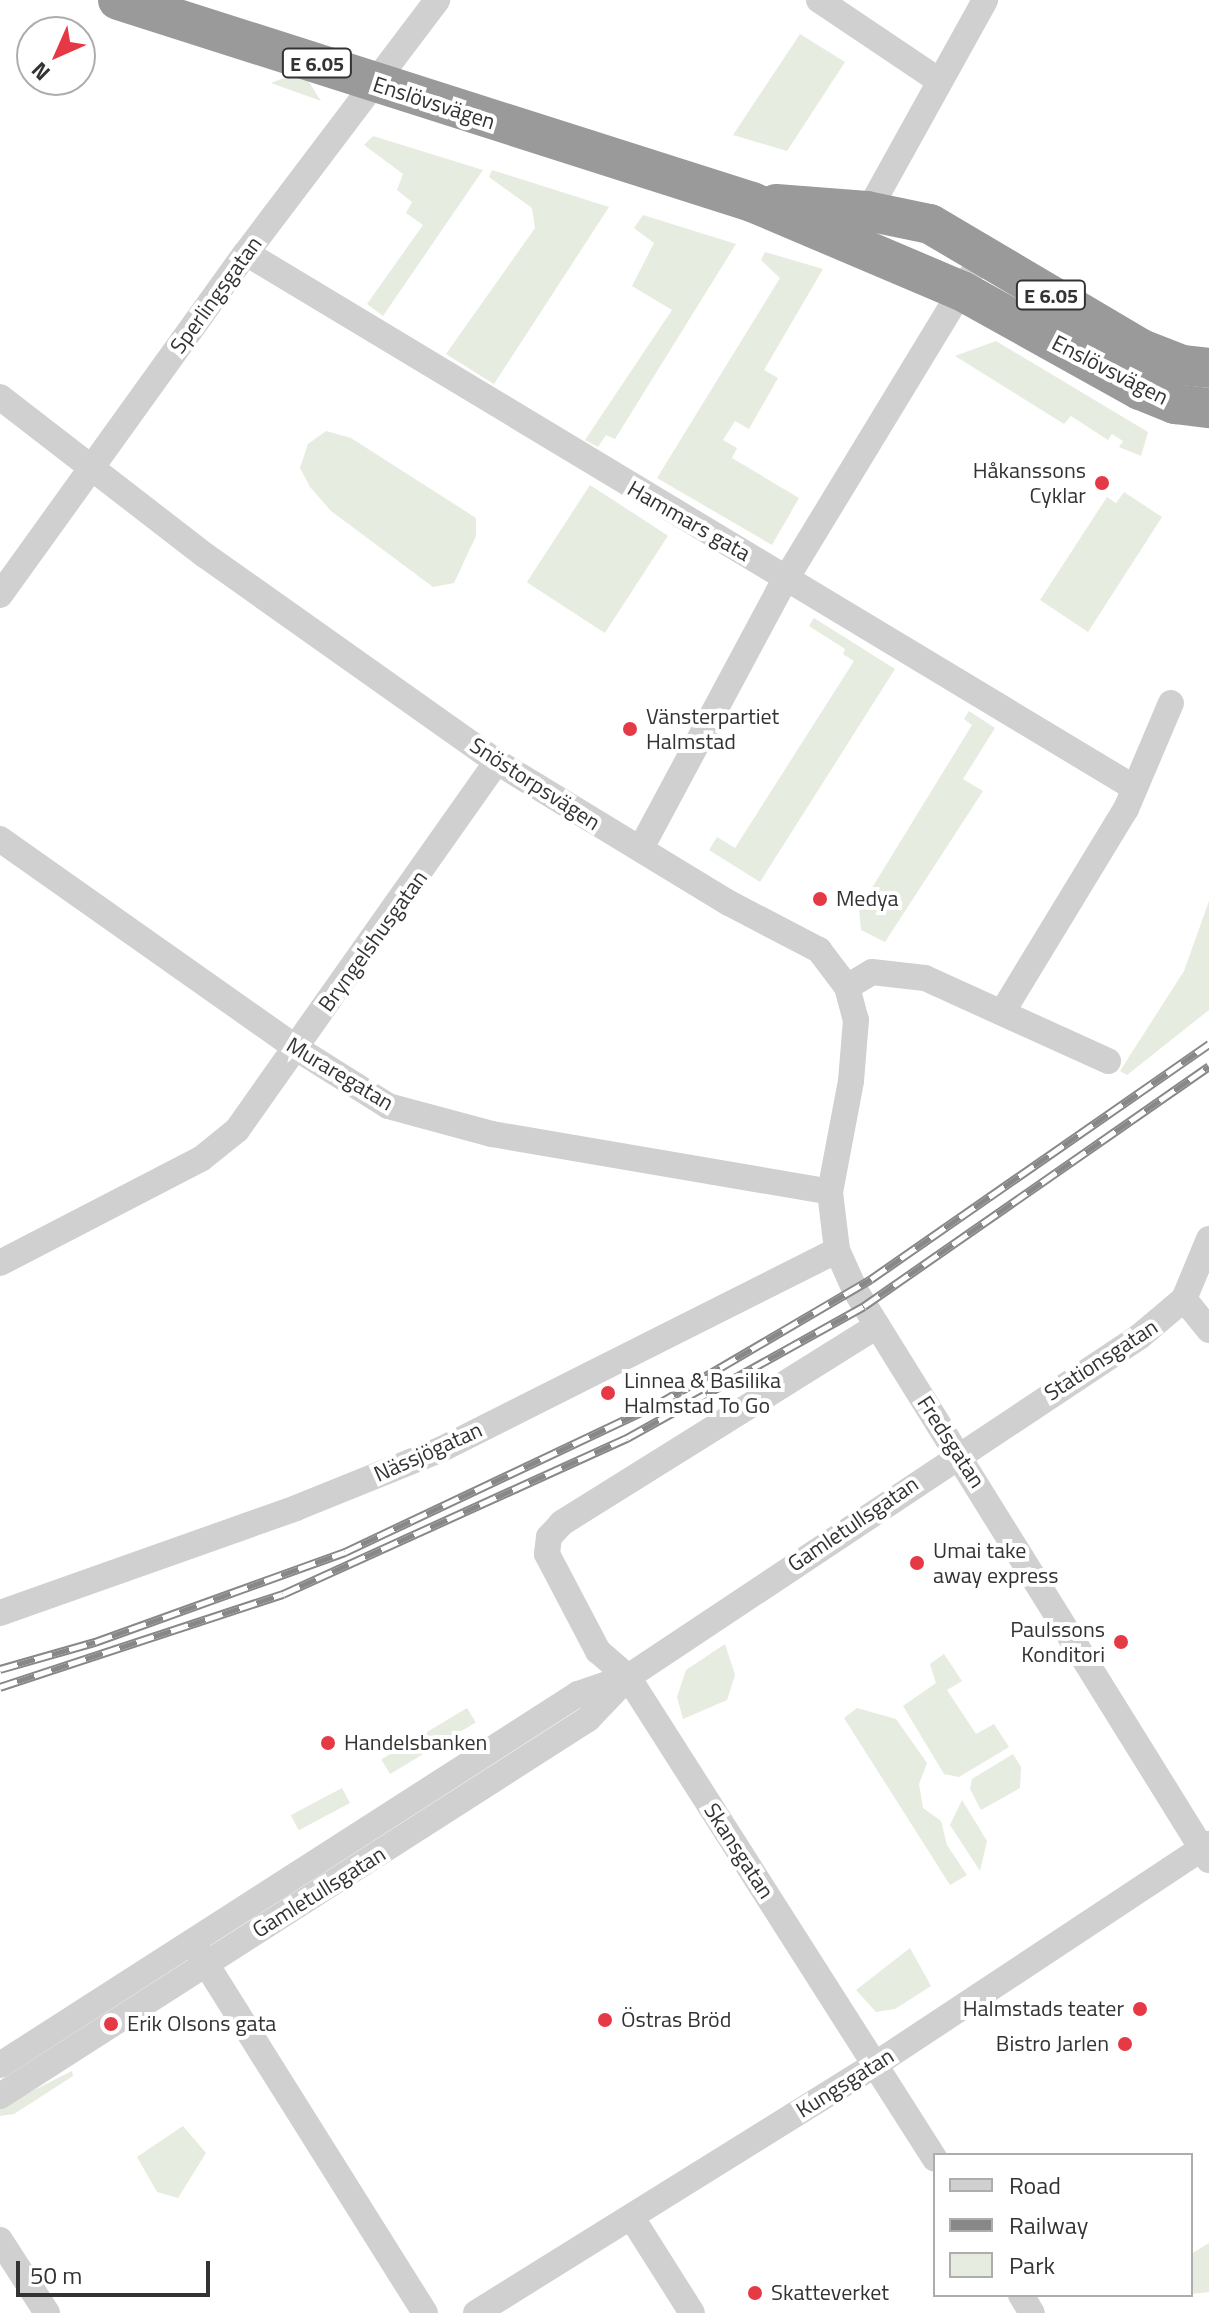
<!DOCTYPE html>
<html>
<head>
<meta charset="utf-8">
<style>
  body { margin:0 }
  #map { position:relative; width:1209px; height:2313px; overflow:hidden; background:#fff; font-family:"Titillium Web",sans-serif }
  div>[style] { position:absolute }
  .green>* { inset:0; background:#e6ecdf; transform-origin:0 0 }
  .minor>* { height:26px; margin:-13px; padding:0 13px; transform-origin:13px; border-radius:13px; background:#d0d0d0 }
  .highway>* { height:40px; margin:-20px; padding:0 20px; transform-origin:20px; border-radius:20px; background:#9a9a9a }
  .rail>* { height:9px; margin-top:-4.5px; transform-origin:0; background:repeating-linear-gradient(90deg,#fff 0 18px,#888 0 36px); box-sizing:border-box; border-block:2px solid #888 }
  .dots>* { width:22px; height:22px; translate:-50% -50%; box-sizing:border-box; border:4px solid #fff; border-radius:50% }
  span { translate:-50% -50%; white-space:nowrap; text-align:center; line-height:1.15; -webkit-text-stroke:8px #fff; paint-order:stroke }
  .shield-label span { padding:2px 6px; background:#fff; border:2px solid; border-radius:6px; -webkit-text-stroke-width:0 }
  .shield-label { font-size:20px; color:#333; font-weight:700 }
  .street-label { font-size:22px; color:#333 }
  .poi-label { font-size:22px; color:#333 }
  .right { translate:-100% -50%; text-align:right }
  .left { translate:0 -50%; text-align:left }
  .legend { position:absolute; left:933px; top:2153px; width:260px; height:144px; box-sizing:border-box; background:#fff; border:2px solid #adadad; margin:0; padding:10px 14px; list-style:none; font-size:24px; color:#333 }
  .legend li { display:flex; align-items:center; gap:16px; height:40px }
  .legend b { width:40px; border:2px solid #adadad }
  .north { position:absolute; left:16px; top:16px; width:80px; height:80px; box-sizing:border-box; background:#fff; border:2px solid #adadad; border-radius:50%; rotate:225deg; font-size:22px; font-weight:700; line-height:32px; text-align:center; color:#333 }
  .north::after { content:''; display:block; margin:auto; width:28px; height:36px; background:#e63946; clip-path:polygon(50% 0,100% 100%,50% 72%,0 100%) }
  .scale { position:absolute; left:16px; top:2261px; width:194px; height:36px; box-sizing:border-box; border:4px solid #333; border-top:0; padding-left:10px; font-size:24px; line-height:28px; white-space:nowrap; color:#333; -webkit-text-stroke:6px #fff; paint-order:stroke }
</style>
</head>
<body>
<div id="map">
  <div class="green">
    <i style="clip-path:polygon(800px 34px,845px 62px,787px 151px,733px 135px)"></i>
    <i style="clip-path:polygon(294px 74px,307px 79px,321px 101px,271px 83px)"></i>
    <i style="clip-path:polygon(373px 136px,483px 170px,383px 316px,367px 304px,423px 225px,406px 213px,412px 202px,397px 190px,403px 174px,364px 145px)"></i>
    <i style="clip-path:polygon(492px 170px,609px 207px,494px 384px,446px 354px,535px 228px,532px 208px,489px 177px)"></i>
    <i style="clip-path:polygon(643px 215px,736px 244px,615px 439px,606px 435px,598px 447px,585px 440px,672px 310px,632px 286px,654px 243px,634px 228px)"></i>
    <i style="clip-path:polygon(765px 252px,823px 269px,764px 370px,778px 378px,749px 429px,735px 421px,723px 440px,737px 448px,732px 458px,799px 498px,772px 545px,657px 478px,780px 278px,761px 260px)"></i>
    <i style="clip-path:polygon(996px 341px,1148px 432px,1141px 456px,1119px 447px,1123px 441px,1112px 434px,1108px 440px,1071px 416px,1064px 424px,955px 356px)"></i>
    <i style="clip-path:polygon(326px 431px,351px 438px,476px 518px,476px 536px,454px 583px,433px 587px,331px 511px,310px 487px,300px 468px,308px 444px)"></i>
    <i style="left:590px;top:485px;width:93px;height:116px;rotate:33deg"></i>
    <i style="clip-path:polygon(1124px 492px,1162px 517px,1088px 632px,1040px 600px,1107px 497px,1116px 503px)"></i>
    <i style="clip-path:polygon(814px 618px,895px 669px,760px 882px,709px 850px,717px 837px,735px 848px,854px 661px,843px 654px,845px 649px,809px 626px)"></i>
    <i style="clip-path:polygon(969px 711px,995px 728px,963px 779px,983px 791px,885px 942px,861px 930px,859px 909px,972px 725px,964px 719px)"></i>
    <i style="clip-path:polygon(1209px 901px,1209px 1010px,1127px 1075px,1120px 1071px,1184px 971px)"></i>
    <i style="clip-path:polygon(725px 1644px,735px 1675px,727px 1700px,683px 1719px,677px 1697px,686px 1670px)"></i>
    <i style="clip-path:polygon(944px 1654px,962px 1681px,947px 1690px,976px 1734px,994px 1724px,1009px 1747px,959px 1777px,944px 1774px,903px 1706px,936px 1683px,930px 1664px)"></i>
    <i style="left:467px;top:1708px;width:17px;height:100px;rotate:59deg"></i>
    <i style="clip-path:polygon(857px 1708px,896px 1719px,927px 1763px,919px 1784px,923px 1808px,941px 1821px,947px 1845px,967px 1875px,950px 1885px,844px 1718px)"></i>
    <i style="clip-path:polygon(1013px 1754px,1021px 1767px,1020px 1788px,981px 1810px,970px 1789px,972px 1779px)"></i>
    <i style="left:342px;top:1788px;width:17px;height:58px;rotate:62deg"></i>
    <i style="clip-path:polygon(962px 1800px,987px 1841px,980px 1871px,950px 1825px)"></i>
    <i style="clip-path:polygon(910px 1948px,931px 1986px,895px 2009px,876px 2012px,856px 1990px)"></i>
    <i style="clip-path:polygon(72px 2071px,73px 2076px,14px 2114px,0 2116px,0 2107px)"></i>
    <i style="clip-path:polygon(183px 2126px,206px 2153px,178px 2198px,157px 2192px,137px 2157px)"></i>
    <i style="clip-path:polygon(1209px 2243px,1209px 2292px,1191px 2294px,1191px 2254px)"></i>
  </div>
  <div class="minor">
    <i style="left:819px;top:0;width:143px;rotate:33.9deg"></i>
    <i style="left:861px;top:224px;width:256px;rotate:-61deg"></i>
    <i style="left:246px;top:253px;width:1035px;rotate:31.05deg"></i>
    <i style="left:0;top:397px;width:260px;rotate:37.7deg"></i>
    <i style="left:206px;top:556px;width:357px;rotate:35.3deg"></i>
    <i style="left:497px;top:762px;width:271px;rotate:31.3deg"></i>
    <i style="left:729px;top:903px;width:102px;rotate:27.6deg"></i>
    <i style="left:819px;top:950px;width:46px;rotate:52.9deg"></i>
    <i style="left:847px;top:987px;width:29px;rotate:-31deg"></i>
    <i style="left:872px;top:972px;width:53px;rotate:6.5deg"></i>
    <i style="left:925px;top:978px;width:201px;rotate:24.4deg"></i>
    <i style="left:0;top:595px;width:421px;rotate:-54.3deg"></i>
    <i style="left:246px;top:253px;width:317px;rotate:-52.9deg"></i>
    <i style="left:0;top:839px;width:362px;rotate:35.2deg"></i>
    <i style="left:296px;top:1048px;width:109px;rotate:32.2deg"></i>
    <i style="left:388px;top:1106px;width:108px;rotate:15.1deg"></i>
    <i style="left:492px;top:1134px;width:343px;rotate:9.7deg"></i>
    <i style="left:641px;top:848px;width:290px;rotate:-61.8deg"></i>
    <i style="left:778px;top:592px;width:368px;rotate:-58.7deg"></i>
    <i style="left:847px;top:987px;width:34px;rotate:75deg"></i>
    <i style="left:856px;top:1020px;width:61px;rotate:94.7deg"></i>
    <i style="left:851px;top:1081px;width:113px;rotate:100.7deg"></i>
    <i style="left:830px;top:1192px;width:58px;rotate:83.1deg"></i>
    <i style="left:837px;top:1250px;width:44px;rotate:65.8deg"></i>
    <i style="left:855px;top:1290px;width:671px;rotate:58.16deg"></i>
    <i style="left:1003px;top:1011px;width:237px;rotate:-58.7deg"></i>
    <i style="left:1126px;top:809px;width:115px;rotate:-67deg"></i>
    <i style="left:0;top:1263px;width:226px;rotate:-27.4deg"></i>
    <i style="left:201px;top:1159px;width:46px;rotate:-38.9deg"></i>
    <i style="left:237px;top:1130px;width:451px;rotate:-54.8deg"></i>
    <i style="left:1184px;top:1299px;width:40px;rotate:51deg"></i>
    <i style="left:877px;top:1326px;width:372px;rotate:148deg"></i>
    <i style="left:562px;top:1523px;width:19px;rotate:133deg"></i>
    <i style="left:549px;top:1537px;width:17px;rotate:97deg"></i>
    <i style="left:547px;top:1554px;width:110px;rotate:62.3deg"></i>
    <i style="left:598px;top:1651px;width:40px;rotate:41deg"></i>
    <i style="left:628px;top:1677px;width:571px;rotate:57.51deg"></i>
    <i style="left:0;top:1613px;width:314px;rotate:-19.5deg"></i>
    <i style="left:296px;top:1508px;width:157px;rotate:-22deg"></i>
    <i style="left:442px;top:1449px;width:442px;rotate:-26.7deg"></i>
    <i style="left:198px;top:1951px;width:427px;rotate:57.9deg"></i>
    <i style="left:0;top:2065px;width:687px;rotate:-32.7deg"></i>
    <i style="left:578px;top:1694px;width:50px;rotate:-18.8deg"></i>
    <i style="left:0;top:2096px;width:698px;rotate:-32.67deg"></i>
    <i style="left:588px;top:1719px;width:58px;rotate:-46.4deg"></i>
    <i style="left:628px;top:1677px;width:614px;rotate:-33.64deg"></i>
    <i style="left:1139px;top:1337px;width:59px;rotate:-40.2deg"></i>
    <i style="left:1184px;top:1299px;width:65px;rotate:-67.4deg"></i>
    <i style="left:632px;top:2218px;width:112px;rotate:57.7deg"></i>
    <i style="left:0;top:2240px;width:87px;rotate:57.2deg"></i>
    <i style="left:1021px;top:2295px;width:21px;rotate:59deg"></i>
    <i style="left:476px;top:2313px;width:471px;rotate:-31.9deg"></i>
    <i style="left:876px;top:2064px;width:399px;rotate:-33.5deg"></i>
  </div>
  <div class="highway">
    <i style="left:118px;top:0;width:665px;rotate:17.67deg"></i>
    <i style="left:752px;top:202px;width:228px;rotate:23deg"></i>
    <i style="left:962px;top:291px;width:204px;rotate:29.1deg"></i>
    <i style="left:1140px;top:390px;width:38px;rotate:22deg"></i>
    <i style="left:1175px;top:404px;width:34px;rotate:7deg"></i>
    <i style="left:776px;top:204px;width:91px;rotate:4.4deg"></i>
    <i style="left:867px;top:211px;width:64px;rotate:11.7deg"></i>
    <i style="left:930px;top:224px;width:245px;rotate:30.6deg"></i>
    <i style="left:1141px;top:349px;width:44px;rotate:21.3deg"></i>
    <i style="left:1182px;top:365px;width:27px;rotate:6deg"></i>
  </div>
  <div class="rail">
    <i style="left:0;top:1669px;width:99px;rotate:-15.9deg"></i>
    <i style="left:95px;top:1642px;width:266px;rotate:-19.8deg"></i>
    <i style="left:345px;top:1552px;width:346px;rotate:-25.3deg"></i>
    <i style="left:658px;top:1404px;width:247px;rotate:-30.4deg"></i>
    <i style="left:871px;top:1279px;width:412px;rotate:-34.8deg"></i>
    <i style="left:0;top:1687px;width:298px;rotate:-18.2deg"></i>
    <i style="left:283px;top:1594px;width:378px;rotate:-24.4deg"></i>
    <i style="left:627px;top:1438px;width:271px;rotate:-29.1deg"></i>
    <i style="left:864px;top:1306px;width:420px;rotate:-34.8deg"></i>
  </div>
  <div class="dots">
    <i style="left:1102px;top:483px;background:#e63946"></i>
    <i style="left:630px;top:729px;background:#e63946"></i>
    <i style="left:820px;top:899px;background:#e63946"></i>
    <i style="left:608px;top:1393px;background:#e63946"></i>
    <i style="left:917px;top:1563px;background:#e63946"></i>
    <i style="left:1121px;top:1642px;background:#e63946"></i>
    <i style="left:328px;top:1743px;background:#e63946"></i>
    <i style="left:1140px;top:2009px;background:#e63946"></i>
    <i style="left:605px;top:2020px;background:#e63946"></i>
    <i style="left:111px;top:2024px;background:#e63946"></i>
    <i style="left:1125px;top:2044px;background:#e63946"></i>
    <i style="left:755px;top:2293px;background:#e63946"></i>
  </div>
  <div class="shield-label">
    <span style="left:317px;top:63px">E 6.05</span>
    <span style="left:1051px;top:295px">E 6.05</span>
  </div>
  <div class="street-label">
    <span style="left:434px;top:103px;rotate:18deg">Enslövsvägen</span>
    <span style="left:216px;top:295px;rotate:-54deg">Sperlingsgatan</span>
    <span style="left:1110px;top:370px;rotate:27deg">Enslövsvägen</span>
    <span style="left:689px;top:521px;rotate:30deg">Hammars gata</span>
    <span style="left:535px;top:784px;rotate:33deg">Snöstorpsvägen</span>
    <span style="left:373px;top:941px;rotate:-54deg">Bryngelshusgatan</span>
    <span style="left:340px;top:1074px;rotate:31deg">Muraregatan</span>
    <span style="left:1101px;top:1360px;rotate:-33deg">Stationsgatan</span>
    <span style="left:951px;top:1442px;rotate:57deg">Fredsgatan</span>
    <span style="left:428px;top:1452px;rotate:-24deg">Nässjögatan</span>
    <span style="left:853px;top:1524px;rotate:-34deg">Gamletullsgatan</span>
    <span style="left:739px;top:1851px;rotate:57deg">Skansgatan</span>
    <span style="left:319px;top:1892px;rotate:-32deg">Gamletullsgatan</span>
    <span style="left:845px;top:2083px;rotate:-32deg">Kungsgatan</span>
  </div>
  <div class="poi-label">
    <span class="right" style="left:1086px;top:483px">Håkanssons<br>Cyklar</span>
    <span class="left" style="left:646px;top:729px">Vänsterpartiet<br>Halmstad</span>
    <span class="left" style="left:836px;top:899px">Medya</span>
    <span class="left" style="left:624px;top:1393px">Linnea &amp; Basilika<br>Halmstad To Go</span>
    <span class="left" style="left:933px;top:1563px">Umai take<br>away express</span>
    <span class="right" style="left:1105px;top:1642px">Paulssons<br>Konditori</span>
    <span class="left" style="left:344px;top:1743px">Handelsbanken</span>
    <span class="right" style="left:1124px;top:2009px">Halmstads teater</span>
    <span class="left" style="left:621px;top:2020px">Östras Bröd</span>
    <span class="left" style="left:127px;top:2024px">Erik Olsons gata</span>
    <span class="right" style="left:1109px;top:2044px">Bistro Jarlen</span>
    <span class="left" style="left:771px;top:2293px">Skatteverket</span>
  </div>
  <ul class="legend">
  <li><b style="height:10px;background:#d0d0d0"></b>Road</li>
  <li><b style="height:10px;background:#888"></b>Railway</li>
  <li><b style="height:22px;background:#e6ecdf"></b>Park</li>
  </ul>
  <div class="north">N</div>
  <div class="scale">50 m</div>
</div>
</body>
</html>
